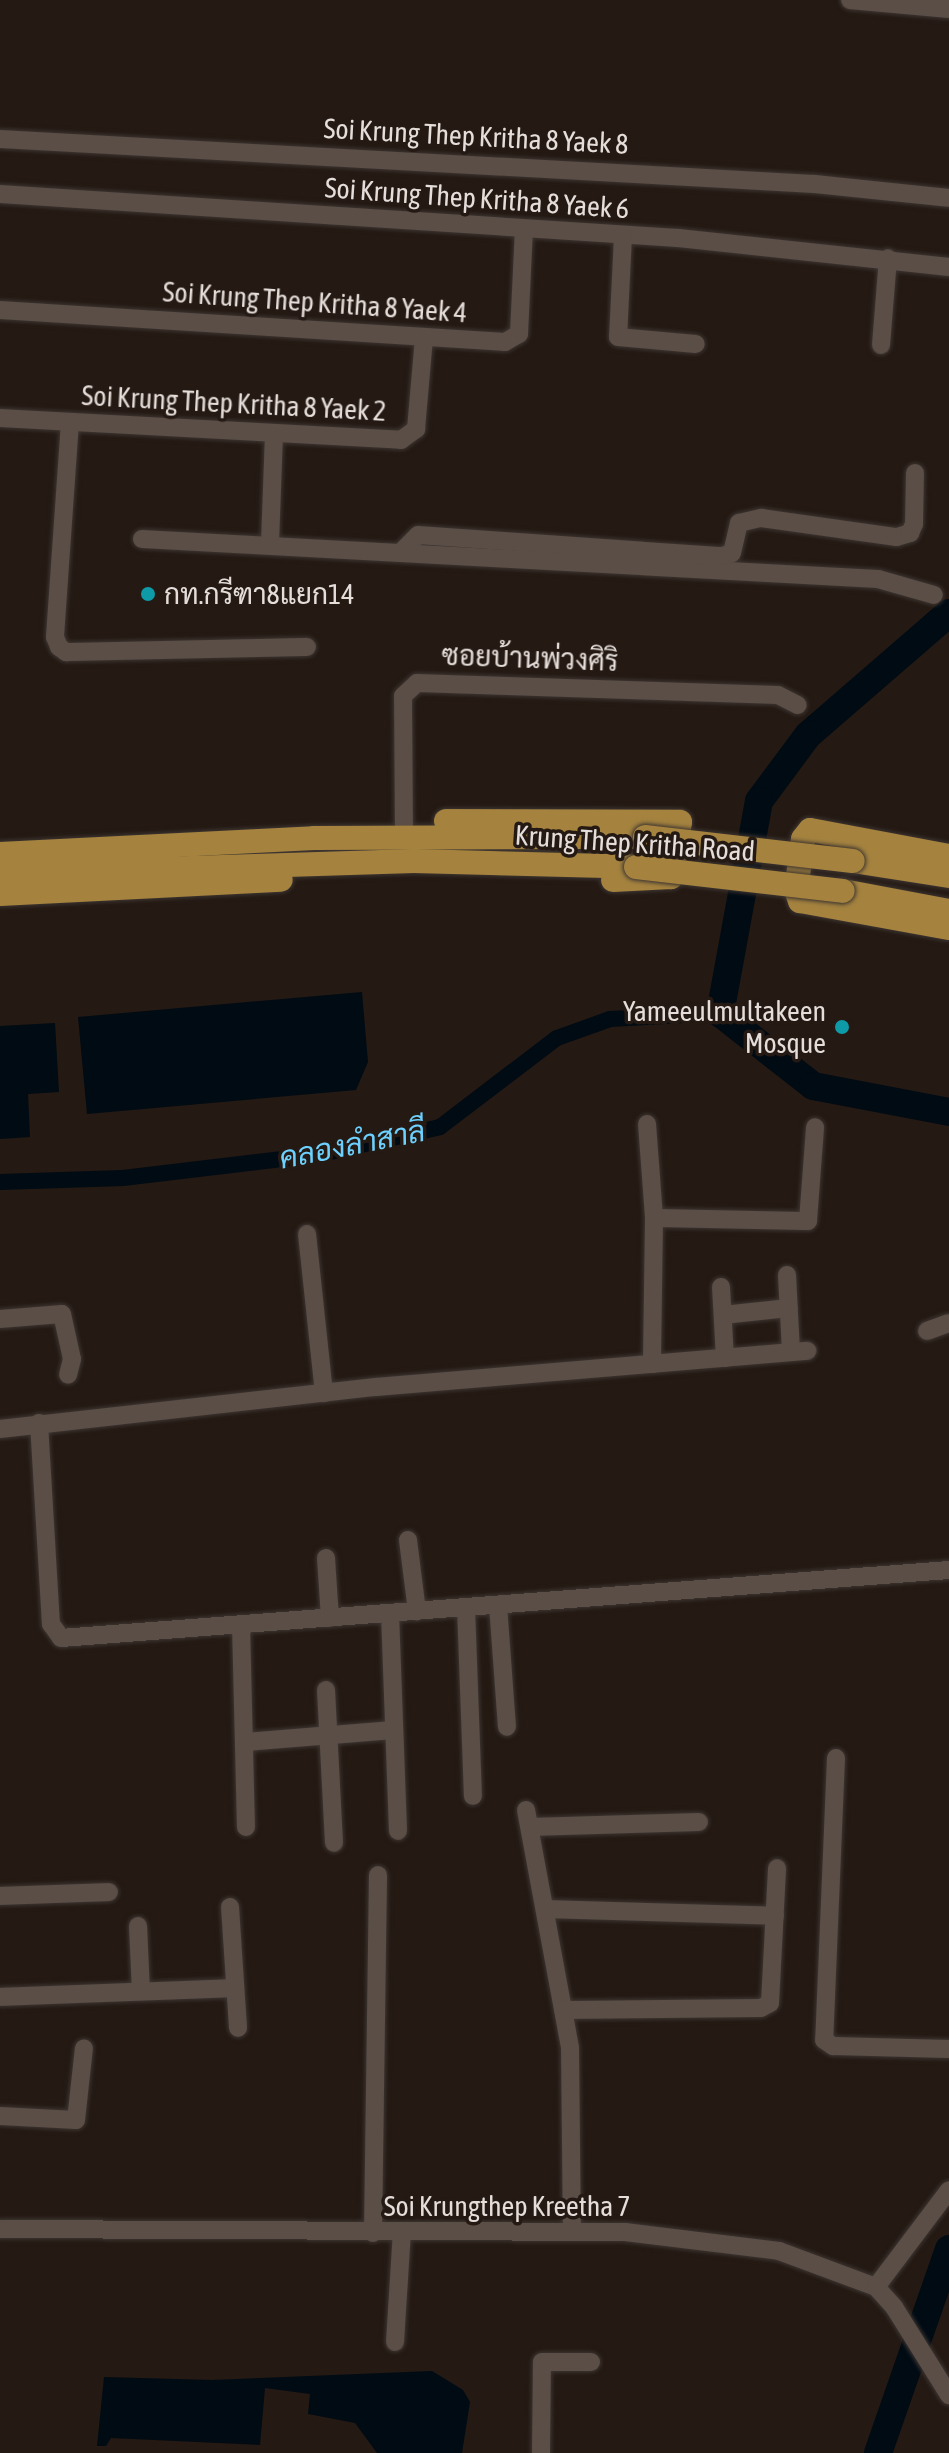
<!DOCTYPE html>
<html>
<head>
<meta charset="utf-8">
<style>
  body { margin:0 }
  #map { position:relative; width:949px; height:2453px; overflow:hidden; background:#241913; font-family:"Asap Condensed",Sarabun,sans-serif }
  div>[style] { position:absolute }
  .water>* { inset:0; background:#000b14 }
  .canal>* { height:16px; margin:-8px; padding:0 8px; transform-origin:8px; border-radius:8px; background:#000b14 }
  .river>* { height:28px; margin:-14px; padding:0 14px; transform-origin:14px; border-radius:14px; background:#000b14 }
  .roads { filter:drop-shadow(0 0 2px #3d3531) drop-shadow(0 0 2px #3d3531) }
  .street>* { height:18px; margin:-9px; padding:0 9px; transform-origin:9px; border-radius:9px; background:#5b4e47 }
  .primary>* { height:24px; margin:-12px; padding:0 12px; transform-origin:12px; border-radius:12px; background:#a5833f }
  .bridges { filter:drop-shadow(0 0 2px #3d3531) drop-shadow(0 0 2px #3d3531) }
  .primary-bridge>* { height:24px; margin:-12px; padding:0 12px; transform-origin:12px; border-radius:12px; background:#a5833f }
  .dots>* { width:22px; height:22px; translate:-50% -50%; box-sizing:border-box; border:4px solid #241913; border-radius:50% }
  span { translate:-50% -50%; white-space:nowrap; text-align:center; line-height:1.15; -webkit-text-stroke:7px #241913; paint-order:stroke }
  .street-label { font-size:28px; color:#e5ddd9 }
  .poi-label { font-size:28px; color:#e5ddd9 }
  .left { translate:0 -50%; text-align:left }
  .right { translate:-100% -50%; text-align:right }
  .water-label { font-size:30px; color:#6cd1fe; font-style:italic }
</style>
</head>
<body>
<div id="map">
  <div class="water">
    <i style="clip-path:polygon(362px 992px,368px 1062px,356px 1090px,87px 1114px,78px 1017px)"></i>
    <i style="clip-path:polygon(55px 1023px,59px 1092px,28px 1094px,30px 1137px,0 1139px,0 1026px)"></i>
    <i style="clip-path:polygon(432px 2371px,463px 2390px,470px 2402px,462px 2453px,377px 2453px,355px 2423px,308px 2414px,310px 2394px,265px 2388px,260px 2445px,111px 2438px,106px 2446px,97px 2446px,104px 2377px,212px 2380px)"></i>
  </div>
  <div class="canal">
    <i style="left:0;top:1182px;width:123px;rotate:-1.9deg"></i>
    <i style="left:123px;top:1178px;width:195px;rotate:-6.8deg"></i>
    <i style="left:317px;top:1155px;width:126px;rotate:-12.8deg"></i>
    <i style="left:440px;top:1127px;width:147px;rotate:-37.3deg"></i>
    <i style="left:557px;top:1038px;width:56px;rotate:-19.7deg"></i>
    <i style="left:610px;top:1019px;width:110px;rotate:-3.1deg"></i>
  </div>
  <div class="river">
    <i style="left:949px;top:613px;width:186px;rotate:139.1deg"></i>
    <i style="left:808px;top:735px;width:82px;rotate:126.6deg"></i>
    <i style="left:759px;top:801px;width:216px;rotate:100.4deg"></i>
    <i style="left:720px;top:1013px;width:118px;rotate:38.1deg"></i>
    <i style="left:813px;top:1086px;width:138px;rotate:10.8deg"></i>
    <i style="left:878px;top:2453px;width:216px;rotate:-70.8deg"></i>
  </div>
  <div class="roads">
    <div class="street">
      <i style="left:850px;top:0;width:99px;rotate:5.2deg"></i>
      <i style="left:0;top:139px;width:815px;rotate:3.16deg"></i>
      <i style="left:814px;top:184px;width:136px;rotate:5.9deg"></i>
      <i style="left:0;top:194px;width:679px;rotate:3.71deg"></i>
      <i style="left:678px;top:238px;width:273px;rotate:6.1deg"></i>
      <i style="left:623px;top:236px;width:101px;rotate:92.8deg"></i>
      <i style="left:618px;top:337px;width:78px;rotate:5.1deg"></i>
      <i style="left:0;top:310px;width:506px;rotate:3.63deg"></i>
      <i style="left:505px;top:342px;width:16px;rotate:-30deg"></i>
      <i style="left:519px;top:334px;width:105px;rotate:-87.3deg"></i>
      <i style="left:881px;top:345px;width:87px;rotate:-85.4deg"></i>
      <i style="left:0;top:418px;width:402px;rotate:3.1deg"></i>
      <i style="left:401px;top:440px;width:19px;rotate:-36deg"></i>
      <i style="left:416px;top:429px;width:92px;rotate:-85deg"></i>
      <i style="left:70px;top:422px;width:216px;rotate:94deg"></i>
      <i style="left:55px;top:637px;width:11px;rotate:68deg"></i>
      <i style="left:59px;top:647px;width:9px;rotate:36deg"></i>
      <i style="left:66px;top:652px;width:241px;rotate:-1.2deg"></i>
      <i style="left:142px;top:539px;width:737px;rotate:3.11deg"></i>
      <i style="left:878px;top:579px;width:58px;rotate:15.9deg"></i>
      <i style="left:270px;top:543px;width:110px;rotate:-87.9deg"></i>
      <i style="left:403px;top:550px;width:21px;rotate:-45deg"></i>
      <i style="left:418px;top:535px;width:305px;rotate:4deg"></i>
      <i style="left:722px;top:556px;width:10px;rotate:-17deg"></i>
      <i style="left:732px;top:553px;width:31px;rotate:-77deg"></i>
      <i style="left:739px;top:523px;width:23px;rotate:-13deg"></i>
      <i style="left:761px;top:518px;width:137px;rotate:8deg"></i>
      <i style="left:897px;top:537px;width:14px;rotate:-17deg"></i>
      <i style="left:910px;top:533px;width:10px;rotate:-66deg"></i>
      <i style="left:914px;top:524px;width:51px;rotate:-88.9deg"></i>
      <i style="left:404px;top:836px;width:140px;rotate:-90.4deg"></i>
      <i style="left:403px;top:696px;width:19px;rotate:-43deg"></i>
      <i style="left:417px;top:683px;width:361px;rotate:1.9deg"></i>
      <i style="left:778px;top:695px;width:22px;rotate:27deg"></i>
      <i style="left:647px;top:1124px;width:94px;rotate:85.7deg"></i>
      <i style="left:654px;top:1218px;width:146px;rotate:90.8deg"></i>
      <i style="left:654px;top:1218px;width:154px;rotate:1.1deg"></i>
      <i style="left:808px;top:1221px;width:94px;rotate:-85.7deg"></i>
      <i style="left:307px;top:1234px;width:160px;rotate:83.9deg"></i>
      <i style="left:787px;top:1275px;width:77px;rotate:87deg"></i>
      <i style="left:721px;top:1287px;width:71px;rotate:86.8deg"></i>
      <i style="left:723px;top:1315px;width:66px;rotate:-6.1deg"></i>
      <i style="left:0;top:1319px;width:62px;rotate:-4.6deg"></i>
      <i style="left:62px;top:1314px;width:46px;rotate:77.5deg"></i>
      <i style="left:72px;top:1359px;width:16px;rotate:104deg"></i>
      <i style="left:927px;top:1331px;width:23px;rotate:-20deg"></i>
      <i style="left:39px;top:1423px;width:201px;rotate:86.6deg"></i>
      <i style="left:51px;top:1624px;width:17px;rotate:54deg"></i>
      <i style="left:61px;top:1638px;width:891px;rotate:-4.38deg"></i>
      <i style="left:0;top:1429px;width:378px;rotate:-6.4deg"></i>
      <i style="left:376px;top:1387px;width:433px;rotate:-4.8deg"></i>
      <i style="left:408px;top:1540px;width:72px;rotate:82.8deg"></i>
      <i style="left:326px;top:1558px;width:60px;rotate:86.2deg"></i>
      <i style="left:498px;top:1605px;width:122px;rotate:85.8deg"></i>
      <i style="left:466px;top:1607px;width:189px;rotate:87.9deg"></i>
      <i style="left:390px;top:1613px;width:218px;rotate:87.9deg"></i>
      <i style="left:241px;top:1624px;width:203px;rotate:88.6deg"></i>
      <i style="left:326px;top:1690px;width:153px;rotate:87deg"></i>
      <i style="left:245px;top:1742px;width:149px;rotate:-4.6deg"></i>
      <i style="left:836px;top:1758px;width:282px;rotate:92.4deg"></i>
      <i style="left:824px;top:2040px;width:11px;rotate:34deg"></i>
      <i style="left:833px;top:2046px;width:116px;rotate:1.5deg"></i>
      <i style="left:526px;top:1810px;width:242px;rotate:79.5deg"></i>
      <i style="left:570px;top:2048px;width:184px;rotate:89.4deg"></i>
      <i style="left:530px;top:1827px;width:169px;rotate:-1.7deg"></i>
      <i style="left:0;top:1896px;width:109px;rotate:-2.1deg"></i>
      <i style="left:230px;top:1907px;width:121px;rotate:86.2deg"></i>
      <i style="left:545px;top:1909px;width:230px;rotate:1.7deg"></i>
      <i style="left:138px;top:1926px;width:65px;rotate:87.4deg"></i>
      <i style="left:0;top:1997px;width:235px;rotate:-2.2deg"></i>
      <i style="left:563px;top:2010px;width:198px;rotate:-0.6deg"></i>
      <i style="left:761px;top:2008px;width:10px;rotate:-29deg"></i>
      <i style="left:770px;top:2003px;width:135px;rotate:-87deg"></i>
      <i style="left:0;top:2116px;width:76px;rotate:3deg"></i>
      <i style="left:76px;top:2120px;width:72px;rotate:-83.7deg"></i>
      <i style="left:0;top:2229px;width:625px;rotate:0.28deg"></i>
      <i style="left:625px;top:2232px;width:155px;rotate:7deg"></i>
      <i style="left:779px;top:2251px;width:103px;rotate:20.4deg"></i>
      <i style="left:876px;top:2287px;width:27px;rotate:48deg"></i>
      <i style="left:894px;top:2307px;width:104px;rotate:58deg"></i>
      <i style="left:373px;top:2233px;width:358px;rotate:-89.2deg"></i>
      <i style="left:876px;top:2287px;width:121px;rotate:-53deg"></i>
      <i style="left:395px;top:2342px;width:110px;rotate:-86.4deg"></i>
      <i style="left:541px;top:2453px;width:91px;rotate:-89.4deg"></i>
      <i style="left:542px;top:2362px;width:49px"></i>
    </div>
    <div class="primary">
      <i style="left:446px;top:821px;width:234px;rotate:0.2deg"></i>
      <i style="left:680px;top:822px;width:56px;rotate:99.3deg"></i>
      <i style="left:671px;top:877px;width:58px;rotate:177deg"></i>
      <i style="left:0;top:854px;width:314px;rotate:-2.9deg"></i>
      <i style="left:314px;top:838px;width:331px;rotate:-0.2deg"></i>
      <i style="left:949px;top:856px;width:141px;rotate:-169.4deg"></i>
      <i style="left:810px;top:830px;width:11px;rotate:128deg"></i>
      <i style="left:803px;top:839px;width:51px;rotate:97.8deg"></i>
      <i style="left:796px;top:890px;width:12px;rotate:70deg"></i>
      <i style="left:800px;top:901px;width:151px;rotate:10.3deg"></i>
      <i style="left:853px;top:861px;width:97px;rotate:8.9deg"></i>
      <i style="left:0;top:874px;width:414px;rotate:-1.8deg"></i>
      <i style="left:414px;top:861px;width:222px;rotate:1.5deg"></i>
      <i style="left:843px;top:891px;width:108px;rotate:10.7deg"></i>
      <i style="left:0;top:894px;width:281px;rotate:-2.9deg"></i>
    </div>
  </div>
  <div class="bridges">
    <div class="primary-bridge">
      <i style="left:645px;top:837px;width:209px;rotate:6.6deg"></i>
      <i style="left:636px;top:867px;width:208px;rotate:6.6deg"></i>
    </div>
  </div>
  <div class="dots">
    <i style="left:148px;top:594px;background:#0f9aa8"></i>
    <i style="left:842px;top:1027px;background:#0f9aa8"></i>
  </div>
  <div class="street-label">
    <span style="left:476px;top:136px;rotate:3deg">Soi Krung Thep Kritha 8 Yaek 8</span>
    <span style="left:477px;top:198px;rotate:4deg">Soi Krung Thep Kritha 8 Yaek 6</span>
    <span style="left:315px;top:302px;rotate:4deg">Soi Krung Thep Kritha 8 Yaek 4</span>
    <span style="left:234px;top:403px;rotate:3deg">Soi Krung Thep Kritha 8 Yaek 2</span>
    <span style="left:530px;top:658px;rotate:2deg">ซอยบ้านพ่วงศิริ</span>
    <span style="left:635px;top:843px;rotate:4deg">Krung Thep Kritha Road</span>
    <span style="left:507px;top:2206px">Soi Krungthep Kreetha 7</span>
  </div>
  <div class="poi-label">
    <span class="left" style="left:164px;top:594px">กท.กรีฑา8แยก14</span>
    <span class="right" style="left:826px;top:1027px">Yameeulmultakeen<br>Mosque</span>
  </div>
  <div class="water-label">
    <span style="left:352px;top:1144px;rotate:-11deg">คลองลำสาลี</span>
  </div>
</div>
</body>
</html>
